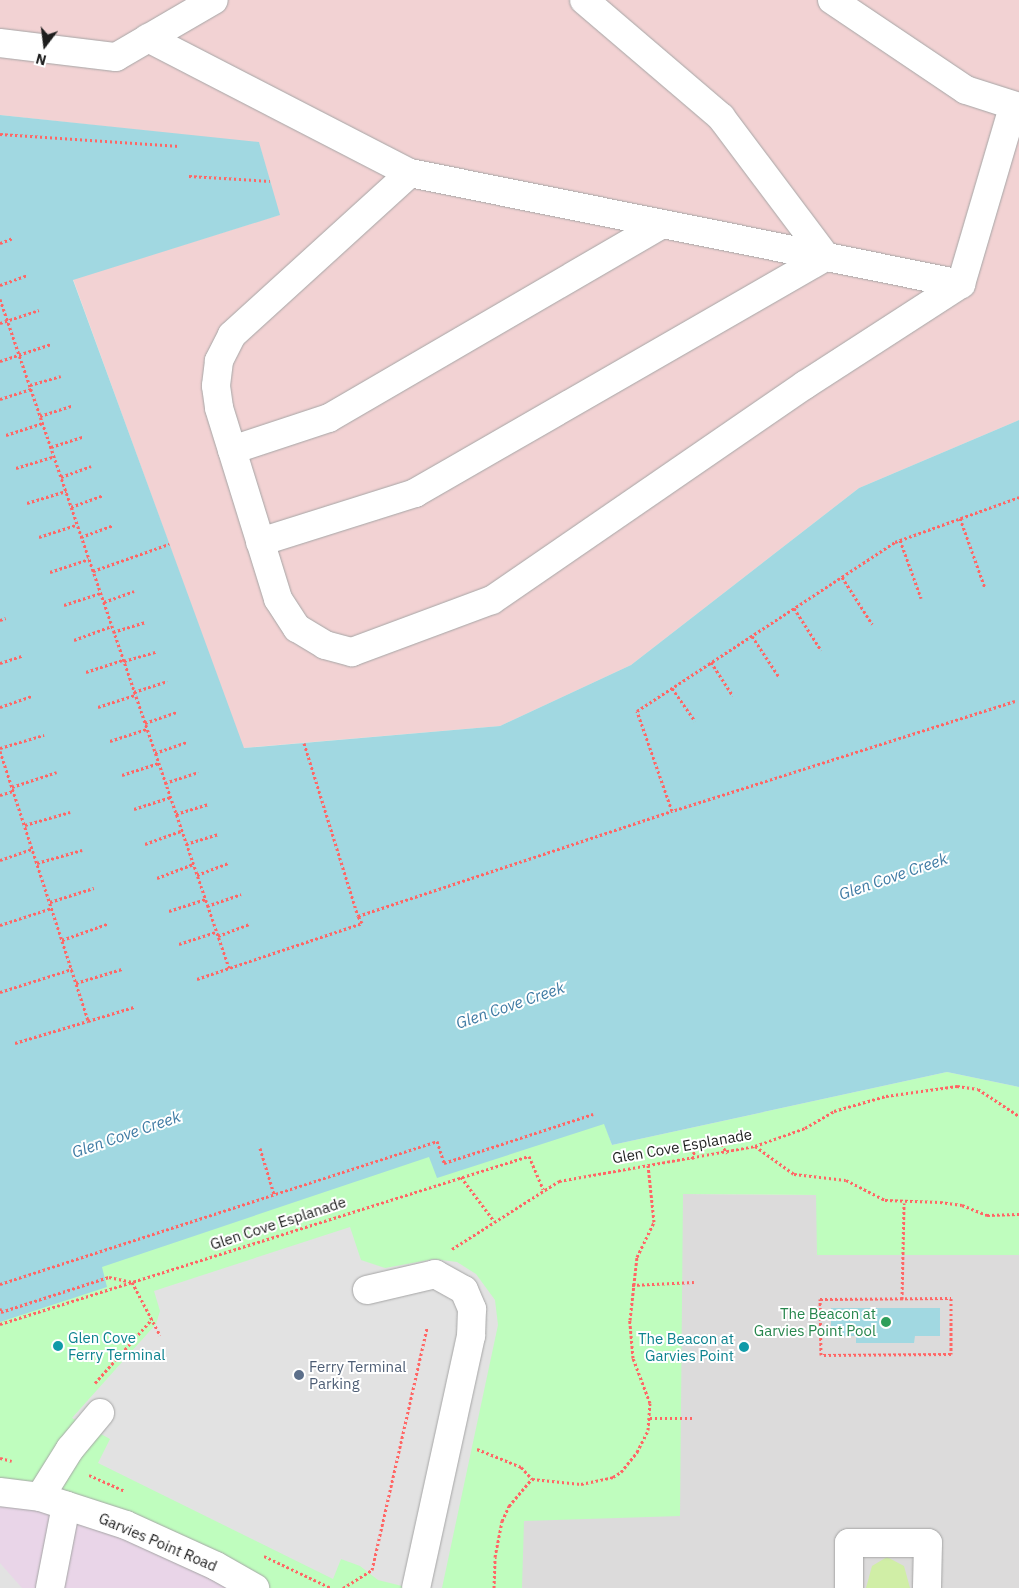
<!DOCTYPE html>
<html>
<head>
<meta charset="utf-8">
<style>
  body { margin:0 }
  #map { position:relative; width:1019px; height:1588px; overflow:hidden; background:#f0ebe4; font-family:"IBM Plex Sans",sans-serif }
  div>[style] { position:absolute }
  .residential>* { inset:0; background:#dcdbdb }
  .commercial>* { inset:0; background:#f2d2d3 }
  .industrial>* { inset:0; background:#e9d5e8 }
  .grass>* { inset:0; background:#d0eea6 }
  .park>* { inset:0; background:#bffdbe }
  .parking>* { inset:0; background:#e2e2e2 }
  .water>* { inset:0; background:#a1d8e1 }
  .path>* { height:3px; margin-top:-1.5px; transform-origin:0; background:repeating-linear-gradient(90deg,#ff6665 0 2.5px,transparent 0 5px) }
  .roads { filter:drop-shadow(0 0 1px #a5a5a5) drop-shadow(0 0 1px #a5a5a5) }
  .minor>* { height:28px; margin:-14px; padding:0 14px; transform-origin:14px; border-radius:14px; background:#fff }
  .dots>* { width:14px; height:14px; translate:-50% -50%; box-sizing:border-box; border:2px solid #fff; border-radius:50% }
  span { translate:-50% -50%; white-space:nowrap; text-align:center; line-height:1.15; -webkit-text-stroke:4px #fff; paint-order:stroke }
  .street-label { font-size:15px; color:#1e1e1e }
  .leisure-label { font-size:15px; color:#27864d }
  .right { translate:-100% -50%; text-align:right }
  .culture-label { font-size:15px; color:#0d838f }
  .left { translate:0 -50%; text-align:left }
  .service-label { font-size:15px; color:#4e5e75 }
  .water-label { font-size:16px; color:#3f7ba4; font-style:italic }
  .north { position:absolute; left:20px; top:20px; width:50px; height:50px; -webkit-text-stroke:4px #fff; paint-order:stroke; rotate:195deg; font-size:14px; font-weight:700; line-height:20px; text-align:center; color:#1e1e1e }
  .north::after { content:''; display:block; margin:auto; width:18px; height:22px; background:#1e1e1e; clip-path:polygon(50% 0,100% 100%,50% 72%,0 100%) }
</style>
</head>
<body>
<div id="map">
  <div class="residential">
    <i style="clip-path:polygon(683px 1194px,817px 1195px,818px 1255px,1019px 1255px,1019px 1588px,270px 1588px)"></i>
  </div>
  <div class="commercial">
    <i style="clip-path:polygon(0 0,1019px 0,1019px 420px,859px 488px,631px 665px,500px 726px,243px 748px,73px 279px,279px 215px,259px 143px,0 115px)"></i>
  </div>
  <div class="industrial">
    <i style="clip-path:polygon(0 1495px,40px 1501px,247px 1588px,0 1588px)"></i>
  </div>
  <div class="grass">
    <i style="clip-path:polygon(887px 1557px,904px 1566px,910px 1588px,866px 1588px,872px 1566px)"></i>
  </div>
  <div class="park">
    <i style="clip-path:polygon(947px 1072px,1019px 1087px,1019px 1255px,817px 1255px,816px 1195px,683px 1194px,680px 1516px,524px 1521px,522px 1588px,247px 1588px,202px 1564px,0 1495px,0 1294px,597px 1101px,612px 1145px)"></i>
  </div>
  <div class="parking">
    <i style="clip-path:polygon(350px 1227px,361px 1260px,385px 1268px,434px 1259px,457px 1262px,476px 1274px,495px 1300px,498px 1325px,442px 1588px,410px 1588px,378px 1580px,360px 1566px,341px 1559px,333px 1579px,98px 1463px,110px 1439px,72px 1418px,156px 1324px,160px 1311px,154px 1291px)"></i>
    <i style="clip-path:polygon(0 1563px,22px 1588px,0 1588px)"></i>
  </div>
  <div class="water">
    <i style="clip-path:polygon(0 115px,259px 142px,280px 215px,73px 280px,244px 748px,500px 726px,631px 665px,859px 488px,1019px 420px,1019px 1087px,947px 1072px,612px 1145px,604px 1124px,437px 1178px,429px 1157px,102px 1267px,107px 1287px,0 1322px)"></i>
    <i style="clip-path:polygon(831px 1308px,940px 1308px,940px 1336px,915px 1336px,914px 1343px,856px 1343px,856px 1336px,831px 1336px)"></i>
  </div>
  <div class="path">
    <i style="left:0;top:134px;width:180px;rotate:3.8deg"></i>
    <i style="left:189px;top:176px;width:81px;rotate:3.5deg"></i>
    <i style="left:0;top:243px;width:14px;rotate:-21deg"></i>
    <i style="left:0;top:285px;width:29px;rotate:-20deg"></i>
    <i style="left:0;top:299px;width:707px;rotate:71.1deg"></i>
    <i style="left:0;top:323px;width:41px;rotate:-18.4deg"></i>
    <i style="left:0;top:361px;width:54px;rotate:-18.4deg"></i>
    <i style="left:30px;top:385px;width:32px;rotate:-16deg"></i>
    <i style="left:0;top:399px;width:33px;rotate:-18deg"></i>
    <i style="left:40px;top:416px;width:33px;rotate:-18deg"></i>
    <i style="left:6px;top:435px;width:38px;rotate:-18deg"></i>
    <i style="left:51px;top:447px;width:33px;rotate:-18deg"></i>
    <i style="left:16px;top:468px;width:39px;rotate:-17deg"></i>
    <i style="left:61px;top:477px;width:32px;rotate:-20deg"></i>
    <i style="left:27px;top:503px;width:41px;rotate:-17.1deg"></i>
    <i style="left:71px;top:507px;width:33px;rotate:-20deg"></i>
    <i style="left:960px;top:518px;width:74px;rotate:70.3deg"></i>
    <i style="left:39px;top:537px;width:40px;rotate:-18deg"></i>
    <i style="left:81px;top:537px;width:33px;rotate:-20deg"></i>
    <i style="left:900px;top:540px;width:62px;rotate:70.1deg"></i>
    <i style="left:93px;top:571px;width:81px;rotate:-19.6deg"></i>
    <i style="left:50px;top:572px;width:41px;rotate:-18.4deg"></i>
    <i style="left:842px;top:577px;width:56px;rotate:57.4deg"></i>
    <i style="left:104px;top:602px;width:32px;rotate:-20deg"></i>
    <i style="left:64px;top:605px;width:39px;rotate:-18deg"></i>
    <i style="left:794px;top:608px;width:50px;rotate:57.3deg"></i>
    <i style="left:0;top:620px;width:6px;rotate:-18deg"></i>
    <i style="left:113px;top:632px;width:34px;rotate:-17deg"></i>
    <i style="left:752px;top:636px;width:49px;rotate:56.6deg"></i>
    <i style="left:74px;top:640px;width:40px;rotate:-20.2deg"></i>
    <i style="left:124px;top:661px;width:33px;rotate:-16deg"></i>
    <i style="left:711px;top:662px;width:40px;rotate:57.1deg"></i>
    <i style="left:0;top:663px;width:23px;rotate:-18deg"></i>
    <i style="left:86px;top:672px;width:39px;rotate:-18deg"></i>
    <i style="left:672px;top:688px;width:40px;rotate:55.1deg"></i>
    <i style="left:134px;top:692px;width:35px;rotate:-18deg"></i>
    <i style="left:1015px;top:701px;width:360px;rotate:162.2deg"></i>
    <i style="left:672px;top:811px;width:106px;rotate:-109.3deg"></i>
    <i style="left:637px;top:711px;width:308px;rotate:-33.2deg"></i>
    <i style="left:895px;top:542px;width:132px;rotate:-19.9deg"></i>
    <i style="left:0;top:707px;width:34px;rotate:-19deg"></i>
    <i style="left:98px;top:707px;width:40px;rotate:-18deg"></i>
    <i style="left:145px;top:723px;width:34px;rotate:-19deg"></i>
    <i style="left:110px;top:741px;width:39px;rotate:-18deg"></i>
    <i style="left:304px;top:743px;width:181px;rotate:72.7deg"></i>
    <i style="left:0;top:748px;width:46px;rotate:-16.5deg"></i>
    <i style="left:0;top:751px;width:284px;rotate:71.9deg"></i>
    <i style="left:88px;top:1021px;width:48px;rotate:-16.9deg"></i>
    <i style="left:155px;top:753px;width:34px;rotate:-19deg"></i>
    <i style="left:122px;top:775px;width:38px;rotate:-18deg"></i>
    <i style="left:165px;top:783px;width:35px;rotate:-18deg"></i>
    <i style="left:12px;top:787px;width:47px;rotate:-18.4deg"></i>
    <i style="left:0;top:795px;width:14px;rotate:-17deg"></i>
    <i style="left:134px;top:809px;width:38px;rotate:-18deg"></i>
    <i style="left:176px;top:814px;width:34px;rotate:-17deg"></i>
    <i style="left:25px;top:825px;width:47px;rotate:-16.1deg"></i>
    <i style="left:145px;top:844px;width:38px;rotate:-20deg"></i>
    <i style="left:186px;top:844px;width:34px;rotate:-17deg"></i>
    <i style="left:0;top:860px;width:34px;rotate:-19deg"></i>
    <i style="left:37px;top:863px;width:47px;rotate:-16.1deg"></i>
    <i style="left:197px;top:875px;width:34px;rotate:-21deg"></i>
    <i style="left:157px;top:878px;width:39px;rotate:-21deg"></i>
    <i style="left:50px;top:902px;width:46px;rotate:-17.7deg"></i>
    <i style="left:207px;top:906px;width:36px;rotate:-19deg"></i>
    <i style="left:169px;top:911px;width:38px;rotate:-18deg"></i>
    <i style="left:0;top:925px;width:55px;rotate:-18.1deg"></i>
    <i style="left:218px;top:936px;width:34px;rotate:-21deg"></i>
    <i style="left:62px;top:940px;width:48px;rotate:-19.6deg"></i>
    <i style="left:179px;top:944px;width:39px;rotate:-18deg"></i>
    <i style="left:197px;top:979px;width:174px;rotate:-18.7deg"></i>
    <i style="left:362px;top:923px;width:8px;rotate:-120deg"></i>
    <i style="left:358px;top:916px;width:331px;rotate:-18.5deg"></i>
    <i style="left:76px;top:983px;width:48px;rotate:-16.9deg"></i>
    <i style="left:0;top:992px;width:76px;rotate:-17.7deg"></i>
    <i style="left:15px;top:1043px;width:76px;rotate:-16.8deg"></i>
    <i style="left:755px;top:1146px;width:48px;rotate:35.7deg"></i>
    <i style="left:794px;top:1174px;width:52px;rotate:6.6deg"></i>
    <i style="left:846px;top:1180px;width:44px;rotate:27.1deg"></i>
    <i style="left:885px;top:1200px;width:55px;rotate:2.1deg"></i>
    <i style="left:940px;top:1202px;width:22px;rotate:8deg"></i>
    <i style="left:962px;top:1205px;width:27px;rotate:22deg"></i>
    <i style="left:987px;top:1215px;width:32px;rotate:-2deg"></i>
    <i style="left:260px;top:1148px;width:48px;rotate:73.1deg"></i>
    <i style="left:692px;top:1159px;width:10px;rotate:-73deg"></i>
    <i style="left:695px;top:1149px;width:13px;rotate:-27deg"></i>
    <i style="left:707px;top:1143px;width:14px;rotate:4deg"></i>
    <i style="left:721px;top:1144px;width:11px;rotate:56deg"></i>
    <i style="left:461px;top:1177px;width:55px;rotate:53.1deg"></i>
    <i style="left:452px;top:1249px;width:127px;rotate:-32.4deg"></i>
    <i style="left:559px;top:1181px;width:199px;rotate:-10.1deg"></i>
    <i style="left:755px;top:1146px;width:53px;rotate:-19.8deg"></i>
    <i style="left:805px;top:1128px;width:34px;rotate:-30deg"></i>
    <i style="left:834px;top:1111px;width:54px;rotate:-16.1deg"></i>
    <i style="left:886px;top:1096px;width:72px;rotate:-8deg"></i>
    <i style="left:957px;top:1086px;width:21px;rotate:8deg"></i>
    <i style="left:978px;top:1089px;width:49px;rotate:33.4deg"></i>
    <i style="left:0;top:1284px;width:460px;rotate:-18.1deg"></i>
    <i style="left:437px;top:1141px;width:23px;rotate:72deg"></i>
    <i style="left:444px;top:1163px;width:157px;rotate:-18.2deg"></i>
    <i style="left:632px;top:1285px;width:62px;rotate:-2.8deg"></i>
    <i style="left:951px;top:1298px;width:56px;rotate:90deg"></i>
    <i style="left:951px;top:1354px;width:130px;rotate:179.6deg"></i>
    <i style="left:821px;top:1355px;width:56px;rotate:-91deg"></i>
    <i style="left:820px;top:1299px;width:131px;rotate:-0.4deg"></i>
    <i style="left:902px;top:1299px;width:96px;rotate:-88.8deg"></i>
    <i style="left:0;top:1308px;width:4px;rotate:76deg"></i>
    <i style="left:1px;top:1312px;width:114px;rotate:-18deg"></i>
    <i style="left:109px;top:1277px;width:24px;rotate:12deg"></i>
    <i style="left:132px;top:1282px;width:60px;rotate:62.2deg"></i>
    <i style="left:0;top:1324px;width:555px;rotate:-17.62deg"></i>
    <i style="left:529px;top:1156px;width:36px;rotate:67deg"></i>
    <i style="left:95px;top:1383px;width:86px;rotate:-48.3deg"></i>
    <i style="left:650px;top:1418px;width:45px"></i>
    <i style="left:477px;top:1449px;width:48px;rotate:22.2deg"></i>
    <i style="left:521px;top:1467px;width:16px;rotate:47deg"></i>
    <i style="left:0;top:1458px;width:12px;rotate:14deg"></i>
    <i style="left:89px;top:1475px;width:39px;rotate:24deg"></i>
    <i style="left:264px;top:1556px;width:74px;rotate:25.5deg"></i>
    <i style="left:343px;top:1588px;width:34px;rotate:-32deg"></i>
    <i style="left:372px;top:1570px;width:249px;rotate:-77.2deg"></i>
    <i style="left:494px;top:1588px;width:31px;rotate:-88deg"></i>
    <i style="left:495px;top:1557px;width:37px;rotate:-79deg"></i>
    <i style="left:502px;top:1521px;width:17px;rotate:-65deg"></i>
    <i style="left:509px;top:1506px;width:35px;rotate:-50deg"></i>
    <i style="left:532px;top:1479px;width:49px;rotate:5.8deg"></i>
    <i style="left:581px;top:1484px;width:33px;rotate:-12deg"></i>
    <i style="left:613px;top:1477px;width:9px;rotate:-32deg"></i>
    <i style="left:621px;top:1472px;width:26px;rotate:-51deg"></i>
    <i style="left:637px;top:1452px;width:25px;rotate:-63deg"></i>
    <i style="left:648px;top:1430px;width:27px;rotate:-86deg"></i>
    <i style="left:650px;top:1403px;width:48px;rotate:-110.7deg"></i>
    <i style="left:633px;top:1358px;width:38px;rotate:-95deg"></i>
    <i style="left:630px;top:1320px;width:63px;rotate:-83.7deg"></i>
    <i style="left:637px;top:1257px;width:39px;rotate:-64deg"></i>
    <i style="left:654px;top:1222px;width:57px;rotate:-96deg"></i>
  </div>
  <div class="roads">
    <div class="minor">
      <i style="left:832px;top:0;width:161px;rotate:33.9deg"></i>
      <i style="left:966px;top:90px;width:56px;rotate:17.8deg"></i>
      <i style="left:148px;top:38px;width:295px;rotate:27.3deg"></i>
      <i style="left:0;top:43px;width:117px;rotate:6.9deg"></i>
      <i style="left:116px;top:57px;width:113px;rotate:-30.2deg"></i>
      <i style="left:961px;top:284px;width:562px;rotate:-168.61deg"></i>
      <i style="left:410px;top:173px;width:241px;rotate:137.7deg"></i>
      <i style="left:232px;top:335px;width:29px;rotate:117deg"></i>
      <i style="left:219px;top:361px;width:25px;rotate:97deg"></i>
      <i style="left:216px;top:386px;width:22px;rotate:82deg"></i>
      <i style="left:219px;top:408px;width:200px;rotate:72.8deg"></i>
      <i style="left:278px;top:599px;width:35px;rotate:57deg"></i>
      <i style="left:297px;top:628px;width:33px;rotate:31deg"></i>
      <i style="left:325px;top:645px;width:28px;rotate:15deg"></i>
      <i style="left:352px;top:652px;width:149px;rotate:-20.4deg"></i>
      <i style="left:492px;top:600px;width:380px;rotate:-34.5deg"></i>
      <i style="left:805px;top:385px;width:186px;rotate:-32.9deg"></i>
      <i style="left:961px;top:284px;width:184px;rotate:-73.6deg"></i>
      <i style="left:232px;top:450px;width:102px;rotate:-18.3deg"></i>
      <i style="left:329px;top:418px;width:385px;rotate:-30.2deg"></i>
      <i style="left:260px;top:542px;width:163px;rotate:-17.5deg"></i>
      <i style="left:415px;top:493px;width:474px;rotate:-29.9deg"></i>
      <i style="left:826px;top:257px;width:175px;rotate:-126.9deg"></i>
      <i style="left:721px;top:117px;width:180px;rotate:-139.5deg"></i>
      <i style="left:367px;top:1290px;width:70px;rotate:-13.2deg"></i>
      <i style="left:435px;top:1274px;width:33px;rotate:29deg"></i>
      <i style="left:464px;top:1290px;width:21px;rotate:67deg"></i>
      <i style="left:472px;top:1309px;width:27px;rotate:92deg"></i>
      <i style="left:471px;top:1336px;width:258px;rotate:102.3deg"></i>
      <i style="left:0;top:1492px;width:40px;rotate:7.1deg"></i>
      <i style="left:40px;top:1497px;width:90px;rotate:18deg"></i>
      <i style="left:126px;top:1525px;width:99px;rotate:24.5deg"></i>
      <i style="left:216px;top:1566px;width:45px;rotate:29.4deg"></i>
      <i style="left:40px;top:1497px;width:57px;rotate:-58deg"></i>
      <i style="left:70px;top:1449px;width:47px;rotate:-50.2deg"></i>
      <i style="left:50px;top:1588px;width:84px;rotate:-79deg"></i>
      <i style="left:849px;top:1588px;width:45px;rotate:-90deg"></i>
      <i style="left:849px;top:1543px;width:79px"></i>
      <i style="left:928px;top:1543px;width:45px;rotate:91.3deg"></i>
    </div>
  </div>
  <div class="dots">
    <i style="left:886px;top:1322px;background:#2e9e5b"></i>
    <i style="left:58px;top:1346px;background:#0f9aa8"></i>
    <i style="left:744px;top:1347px;background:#0f9aa8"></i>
    <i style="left:299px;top:1375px;background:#5c6f8a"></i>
  </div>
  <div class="street-label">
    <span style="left:682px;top:1146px;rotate:-10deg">Glen Cove Esplanade</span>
    <span style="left:278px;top:1223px;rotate:-18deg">Glen Cove Esplanade</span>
    <span style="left:158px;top:1542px;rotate:23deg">Garvies Point Road</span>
  </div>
  <div class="leisure-label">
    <span class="right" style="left:876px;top:1322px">The Beacon at<br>Garvies Point Pool</span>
  </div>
  <div class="culture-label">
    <span class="left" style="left:68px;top:1346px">Glen Cove<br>Ferry Terminal</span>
    <span class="right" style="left:734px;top:1347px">The Beacon at<br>Garvies Point</span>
  </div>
  <div class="service-label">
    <span class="left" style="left:309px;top:1375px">Ferry Terminal<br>Parking</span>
  </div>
  <div class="water-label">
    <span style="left:893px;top:876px;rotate:-19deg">Glen Cove Creek</span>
    <span style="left:510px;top:1005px;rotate:-19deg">Glen Cove Creek</span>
    <span style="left:126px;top:1134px;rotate:-19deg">Glen Cove Creek</span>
  </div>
  <div class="north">N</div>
</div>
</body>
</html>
